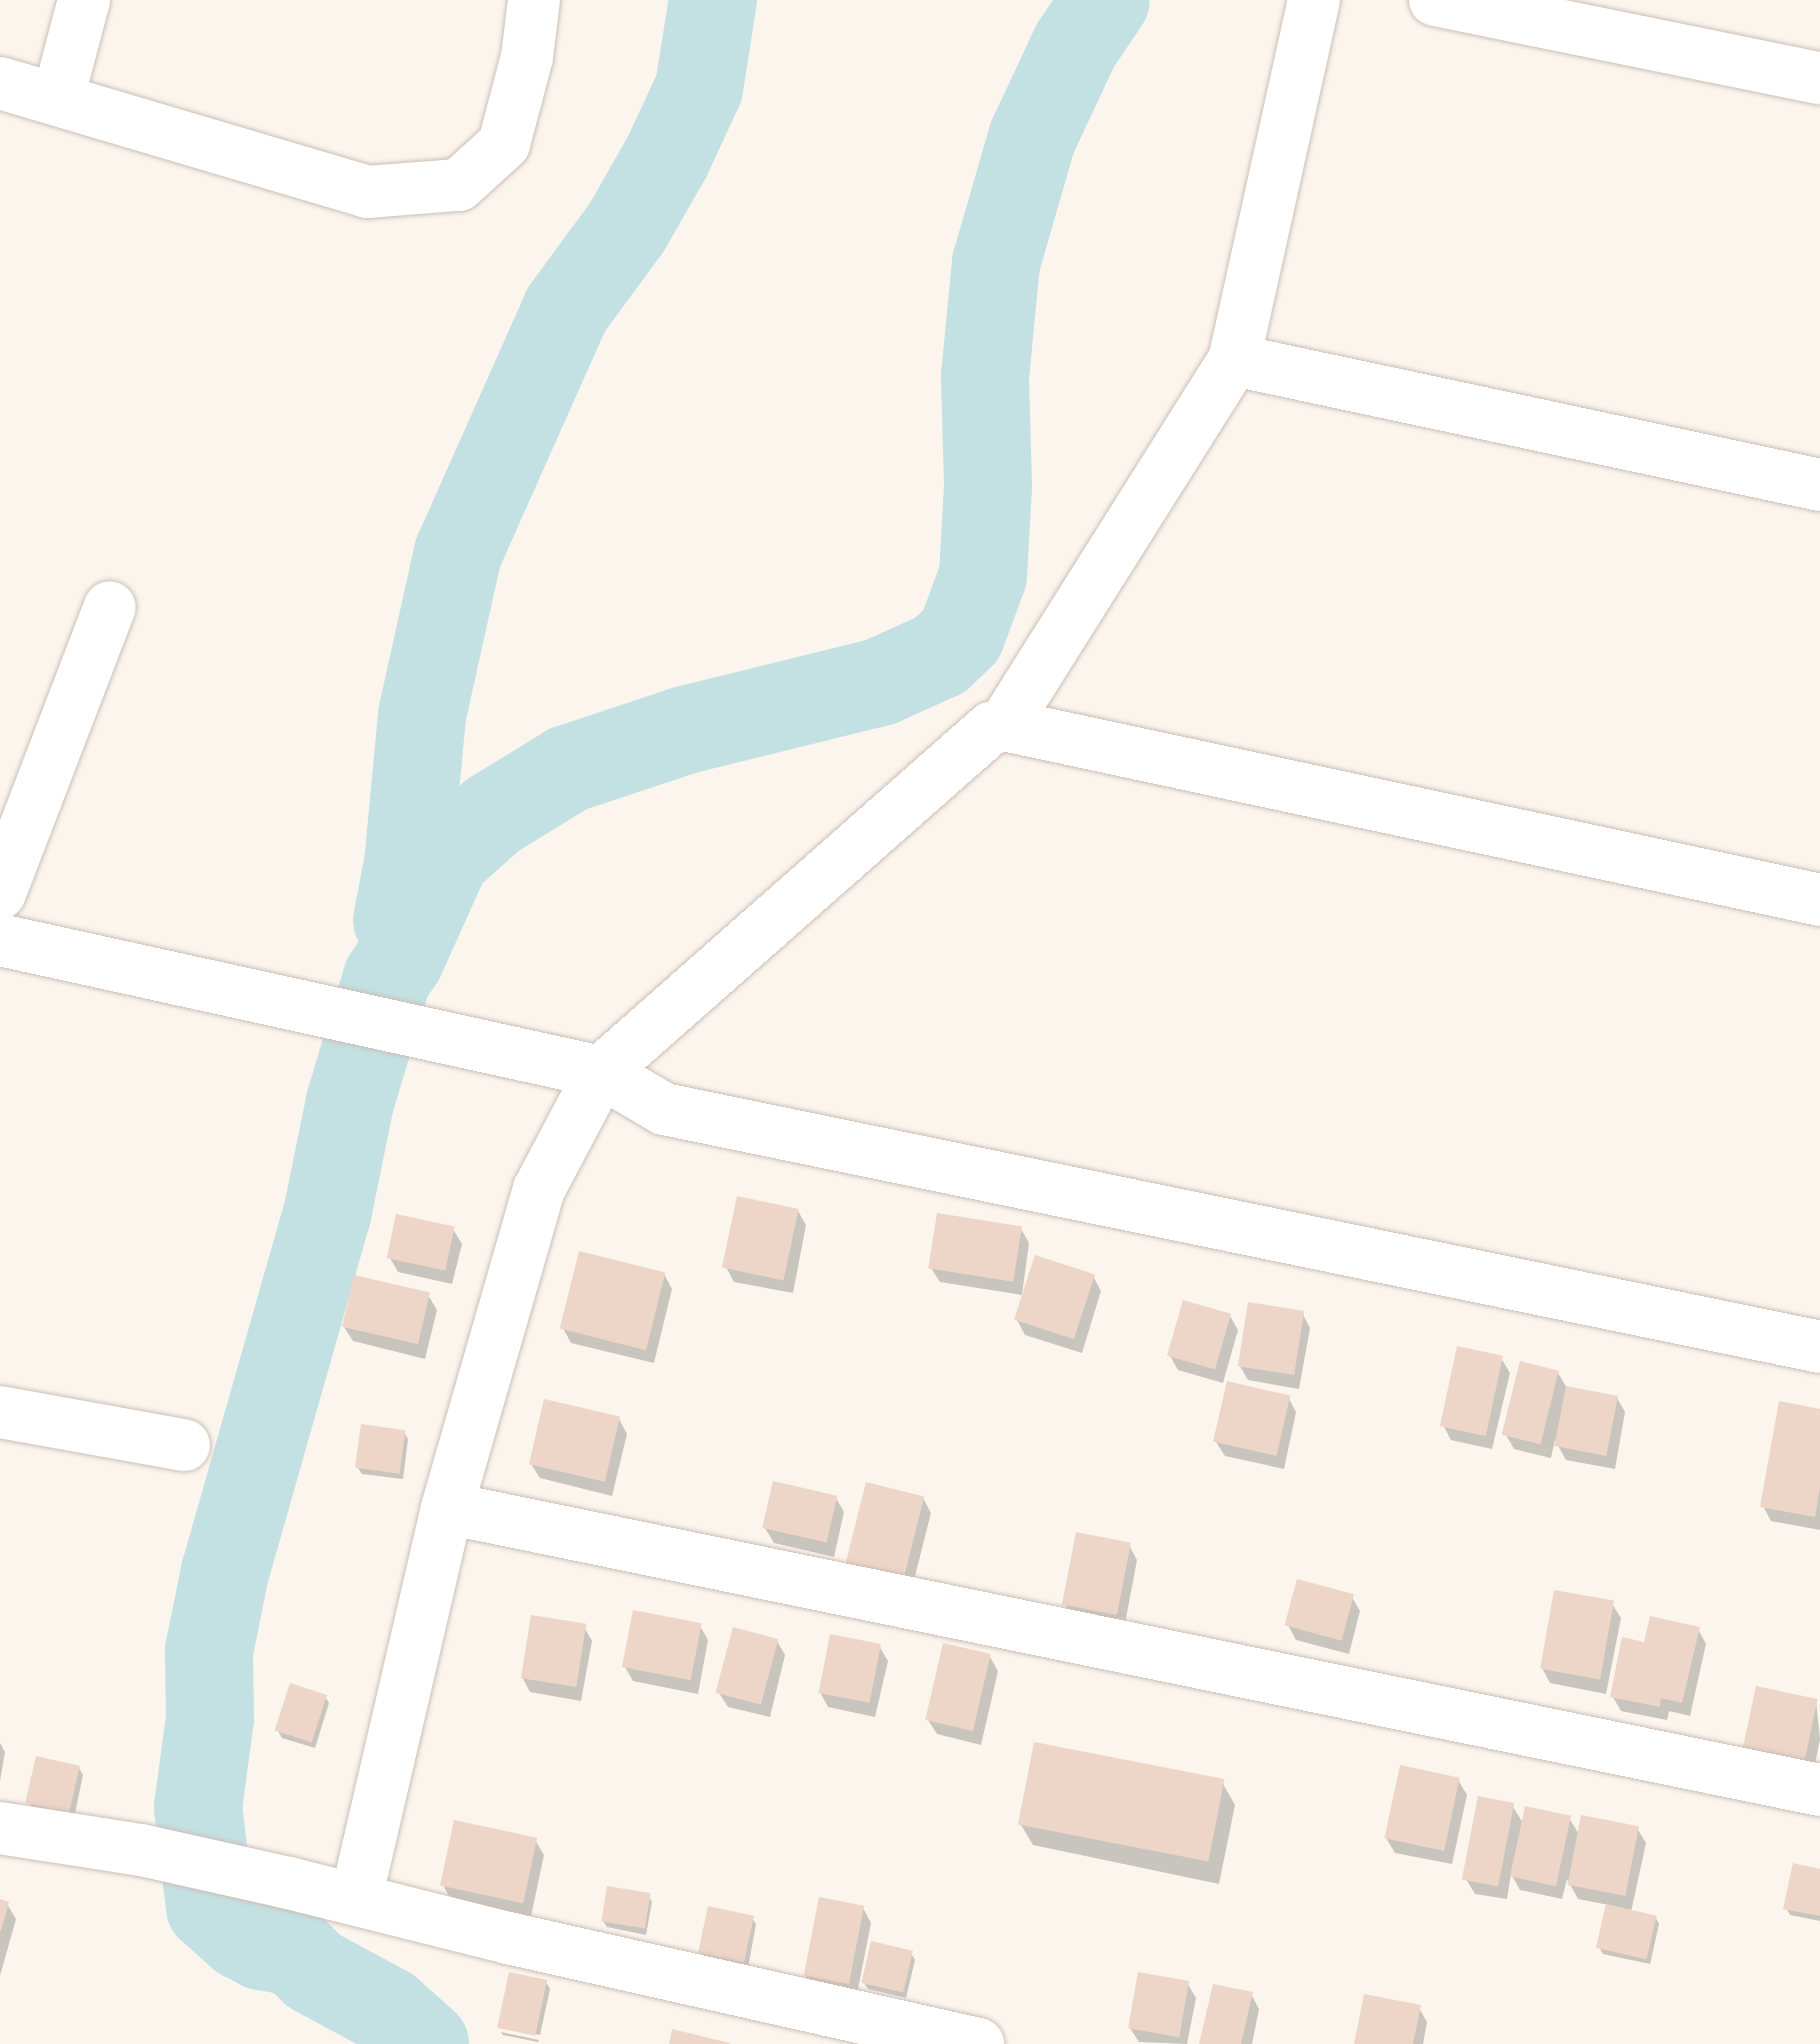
<!DOCTYPE html>
<html>
<head>
<meta charset="utf-8">
<style>
  body { margin:0 }
  #map { position:relative; width:1820px; height:2044px; overflow:hidden; background:#fbf5ee; font-family:Cabin,sans-serif }
  div>[style] { position:absolute }
  .shadow>* { inset:0; background:#0003 }
  .river>* { height:88px; margin:-44px; padding:0 44px; transform-origin:44px; border-radius:44px; background:#c3e0e3 }
  .building>* { inset:0; background:#edd5c8; transform-origin:0 0 }
  .roads { filter:drop-shadow(0 0 2px #cdbeb4) drop-shadow(0 0 2px #cdbeb4) }
  .minor>* { height:52px; margin:-26px; padding:0 26px; transform-origin:26px; border-radius:26px; background:#fff }
  span { translate:-50% -50%; white-space:nowrap; text-align:center; line-height:1.15; -webkit-text-stroke:10px #fef9f4; paint-order:stroke }
</style>
</head>
<body>
<div id="map">
  <div class="shadow">
    <i style="clip-path:polygon(798px 1211px,806px 1225px,793px 1293px,734px 1282px,726px 1267px)"></i>
    <i style="clip-path:polygon(453px 1229px,462px 1244px,452px 1284px,398px 1272px,390px 1258px)"></i>
    <i style="clip-path:polygon(1021px 1229px,1029px 1243px,1022px 1295px,940px 1282px,931px 1268px)"></i>
    <i style="clip-path:polygon(664px 1274px,672px 1289px,654px 1363px,571px 1343px,563px 1328px)"></i>
    <i style="clip-path:polygon(1093px 1276px,1101px 1291px,1082px 1353px,1025px 1335px,1017px 1320px)"></i>
    <i style="clip-path:polygon(428px 1295px,437px 1310px,425px 1359px,353px 1341px,344px 1327px)"></i>
    <i style="clip-path:polygon(1302px 1313px,1310px 1328px,1299px 1389px,1248px 1380px,1240px 1366px)"></i>
    <i style="clip-path:polygon(1230px 1316px,1238px 1330px,1223px 1383px,1178px 1370px,1170px 1356px)"></i>
    <i style="clip-path:polygon(1501px 1358px,1510px 1373px,1492px 1449px,1451px 1440px,1443px 1425px)"></i>
    <i style="clip-path:polygon(1558px 1373px,1567px 1388px,1617px 1398px,1625px 1412px,1615px 1469px,1566px 1460px,1555px 1440px,1551px 1458px,1514px 1449px,1506px 1435px)"></i>
    <i style="clip-path:polygon(1288px 1397px,1296px 1412px,1284px 1469px,1225px 1456px,1216px 1442px)"></i>
    <i style="clip-path:polygon(1820px 1411px,1820px 1530px,1771px 1521px,1763px 1506px)"></i>
    <i style="clip-path:polygon(619px 1419px,627px 1434px,612px 1496px,540px 1478px,531px 1464px)"></i>
    <i style="clip-path:polygon(404px 1432px,408px 1439px,403px 1479px,362px 1474px,358px 1468px)"></i>
    <i style="clip-path:polygon(836px 1498px,844px 1512px,834px 1557px,774px 1543px,765px 1528px)"></i>
    <i style="clip-path:polygon(923px 1498px,931px 1513px,910px 1596px,856px 1582px)"></i>
    <i style="clip-path:polygon(1129px 1545px,1137px 1560px,1124px 1629px,1073px 1619px,1065px 1604px)"></i>
    <i style="clip-path:polygon(1352px 1597px,1360px 1611px,1349px 1654px,1296px 1640px,1288px 1625px)"></i>
    <i style="clip-path:polygon(1612px 1604px,1621px 1618px,1606px 1694px,1550px 1683px,1542px 1668px)"></i>
    <i style="clip-path:polygon(700px 1626px,708px 1640px,698px 1694px,633px 1681px,625px 1667px)"></i>
    <i style="clip-path:polygon(584px 1627px,592px 1641px,581px 1701px,530px 1692px,522px 1677px)"></i>
    <i style="clip-path:polygon(1698px 1629px,1706px 1644px,1690px 1716px,1669px 1711px,1667px 1720px,1621px 1711px,1613px 1697px,1646px 1645px)"></i>
    <i style="clip-path:polygon(777px 1641px,785px 1655px,770px 1717px,728px 1707px,719px 1693px)"></i>
    <i style="clip-path:polygon(879px 1646px,888px 1661px,875px 1717px,828px 1707px,820px 1692px)"></i>
    <i style="clip-path:polygon(990px 1657px,998px 1671px,981px 1745px,937px 1734px,928px 1720px)"></i>
    <i style="clip-path:polygon(325px 1697px,329px 1703px,315px 1748px,282px 1738px,278px 1731px)"></i>
    <i style="clip-path:polygon(1816px 1701px,1820px 1739px,1813px 1775px,1754px 1763px)"></i>
    <i style="clip-path:polygon(0 1743px,5px 1752px,0 1781px)"></i>
    <i style="clip-path:polygon(79px 1768px,83px 1775px,74px 1818px,33px 1809px,29px 1802px)"></i>
    <i style="clip-path:polygon(1458px 1780px,1467px 1795px,1452px 1864px,1395px 1853px,1386px 1838px)"></i>
    <i style="clip-path:polygon(1222px 1782px,1235px 1805px,1219px 1884px,1033px 1845px,1020px 1823px)"></i>
    <i style="clip-path:polygon(1512px 1805px,1524px 1825px,1569px 1818px,1580px 1836px,1637px 1828px,1646px 1843px,1631px 1912px,1656px 1918px,1659px 1924px,1650px 1964px,1603px 1954px,1599px 1947px,1609px 1905px,1578px 1899px,1567px 1879px,1562px 1899px,1520px 1890px,1511px 1874px,1507px 1899px,1475px 1894px,1466px 1879px)"></i>
    <i style="clip-path:polygon(535px 1840px,544px 1855px,531px 1916px,451px 1900px,443px 1885px)"></i>
    <i style="clip-path:polygon(1820px 1871px,1820px 1921px,1790px 1915px,1786px 1908px)"></i>
    <i style="clip-path:polygon(648px 1895px,652px 1902px,646px 1935px,607px 1927px,603px 1921px)"></i>
    <i style="clip-path:polygon(0 1902px,7px 1904px,16px 1919px,0 1976px)"></i>
    <i style="clip-path:polygon(863px 1908px,871px 1923px,856px 1999px,813px 1990px,805px 1975px)"></i>
    <i style="clip-path:polygon(752px 1918px,756px 1924px,748px 1968px,705px 1959px,701px 1953px)"></i>
    <i style="clip-path:polygon(911px 1953px,915px 1960px,906px 1998px,868px 1989px,864px 1983px)"></i>
    <i style="clip-path:polygon(511px 1975px,546px 1982px,550px 1989px,540px 2035px,499px 2028px)"></i>
    <i style="clip-path:polygon(1187px 1983px,1196px 1998px,1187px 2044px,1139px 2042px,1130px 2028px)"></i>
    <i style="clip-path:polygon(1251px 1994px,1259px 2009px,1252px 2044px,1202px 2044px)"></i>
    <i style="clip-path:polygon(1419px 2008px,1427px 2022px,1423px 2044px,1357px 2044px)"></i>
    <i style="clip-path:polygon(501px 2032px,539px 2040px,538px 2042px,503px 2035px)"></i>
  </div>
  <div class="river">
    <i style="left:397px;top:920px;width:57px;rotate:-78.9deg"></i>
    <i style="left:408px;top:864px;width:150px;rotate:-84.6deg"></i>
    <i style="left:422px;top:715px;width:166px;rotate:-77.5deg"></i>
    <i style="left:458px;top:553px;width:266px;rotate:-66deg"></i>
    <i style="left:566px;top:310px;width:103px;rotate:-53.7deg"></i>
    <i style="left:627px;top:227px;width:81px;rotate:-60.3deg"></i>
    <i style="left:667px;top:157px;width:76px;rotate:-65.1deg"></i>
    <i style="left:699px;top:88px;width:89px;rotate:-81deg"></i>
    <i style="left:425px;top:2044px;width:50px;rotate:-138.3deg"></i>
    <i style="left:388px;top:2011px;width:84px;rotate:-151.6deg"></i>
    <i style="left:314px;top:1971px;width:27px;rotate:-135deg"></i>
    <i style="left:295px;top:1952px;width:34px;rotate:-170deg"></i>
    <i style="left:262px;top:1946px;width:22px;rotate:-153deg"></i>
    <i style="left:242px;top:1936px;width:43px;rotate:-137.8deg"></i>
    <i style="left:210px;top:1907px;width:101px;rotate:-96.8deg"></i>
    <i style="left:198px;top:1807px;width:90px;rotate:-82.3deg"></i>
    <i style="left:210px;top:1718px;width:67px;rotate:-90.9deg"></i>
    <i style="left:209px;top:1651px;width:81px;rotate:-78.6deg"></i>
    <i style="left:225px;top:1572px;width:371px;rotate:-74.1deg"></i>
    <i style="left:327px;top:1215px;width:115px;rotate:-78.5deg"></i>
    <i style="left:350px;top:1102px;width:129px;rotate:-73.4deg"></i>
    <i style="left:387px;top:978px;width:25px;rotate:-56deg"></i>
    <i style="left:401px;top:957px;width:110px;rotate:-65.8deg"></i>
    <i style="left:446px;top:857px;width:63px;rotate:-41.8deg"></i>
    <i style="left:493px;top:815px;width:88px;rotate:-31.5deg"></i>
    <i style="left:568px;top:769px;width:123px;rotate:-18.4deg"></i>
    <i style="left:685px;top:730px;width:201px;rotate:-13.8deg"></i>
    <i style="left:880px;top:682px;width:66px;rotate:-24.2deg"></i>
    <i style="left:940px;top:655px;width:29px;rotate:-44deg"></i>
    <i style="left:961px;top:635px;width:63px;rotate:-69.6deg"></i>
    <i style="left:983px;top:576px;width:90px;rotate:-86.8deg"></i>
    <i style="left:988px;top:486px;width:109px;rotate:-91.6deg"></i>
    <i style="left:985px;top:377px;width:115px;rotate:-84.5deg"></i>
    <i style="left:996px;top:263px;width:130px;rotate:-73.9deg"></i>
    <i style="left:1032px;top:138px;width:102px;rotate:-64.9deg"></i>
    <i style="left:1075px;top:46px;width:55px;rotate:-56deg"></i>
  </div>
  <div class="building">
    <i style="left:737px;top:1196px;width:63px;height:73px;rotate:12deg"></i>
    <i style="left:937px;top:1213px;width:86px;height:56px;rotate:9deg"></i>
    <i style="left:396px;top:1214px;width:60px;height:45px;rotate:12deg"></i>
    <i style="left:579px;top:1251px;width:89px;height:80px;rotate:14deg"></i>
    <i style="left:1035px;top:1255px;width:63px;height:68px;rotate:18deg"></i>
    <i style="left:354px;top:1275px;width:78px;height:53px;rotate:13deg"></i>
    <i style="left:1183px;top:1300px;width:50px;height:58px;rotate:16deg"></i>
    <i style="left:1248px;top:1302px;width:57px;height:65px;rotate:9deg"></i>
    <i style="left:1457px;top:1346px;width:47px;height:82px;rotate:12deg"></i>
    <i style="left:1520px;top:1361px;width:40px;height:76px;rotate:14deg"></i>
    <i style="left:1227px;top:1381px;width:65px;height:62px;rotate:13deg"></i>
    <i style="left:1566px;top:1386px;width:53px;height:61px;rotate:11deg"></i>
    <i style="left:544px;top:1399px;width:78px;height:67px;rotate:13deg"></i>
    <i style="clip-path:polygon(1779px 1401px,1820px 1409px,1820px 1487px,1815px 1517px,1760px 1507px)"></i>
    <i style="left:361px;top:1424px;width:45px;height:44px;rotate:8deg"></i>
    <i style="left:773px;top:1481px;width:66px;height:48px;rotate:13deg"></i>
    <i style="left:866px;top:1482px;width:60px;height:89px;rotate:14deg"></i>
    <i style="left:1076px;top:1532px;width:56px;height:74px;rotate:11deg"></i>
    <i style="left:1297px;top:1579px;width:59px;height:48px;rotate:15deg"></i>
    <i style="left:1554px;top:1590px;width:61px;height:80px;rotate:10deg"></i>
    <i style="left:633px;top:1610px;width:70px;height:58px;rotate:11deg"></i>
    <i style="left:531px;top:1615px;width:56px;height:64px;rotate:9deg"></i>
    <i style="clip-path:polygon(1650px 1616px,1700px 1627px,1682px 1703px,1661px 1698px,1660px 1707px,1610px 1697px,1622px 1637px,1644px 1642px)"></i>
    <i style="left:733px;top:1627px;width:47px;height:68px;rotate:15deg"></i>
    <i style="left:830px;top:1634px;width:52px;height:60px;rotate:11deg"></i>
    <i style="left:943px;top:1643px;width:49px;height:79px;rotate:13deg"></i>
    <i style="left:290px;top:1683px;width:39px;height:50px;rotate:18deg"></i>
    <i style="left:1756px;top:1686px;width:63px;height:63px;rotate:12deg"></i>
    <i style="left:1034px;top:1742px;width:194px;height:84px;rotate:11deg"></i>
    <i style="left:36px;top:1756px;width:45px;height:48px;rotate:13deg"></i>
    <i style="left:1400px;top:1765px;width:61px;height:75px;rotate:12deg"></i>
    <i style="left:1478px;top:1796px;width:37px;height:85px;rotate:11deg"></i>
    <i style="left:1525px;top:1806px;width:47px;height:72px;rotate:12deg"></i>
    <i style="left:1581px;top:1815px;width:59px;height:71px;rotate:11deg"></i>
    <i style="left:454px;top:1820px;width:85px;height:67px;rotate:12deg"></i>
    <i style="clip-path:polygon(1793px 1863px,1820px 1869px,1820px 1916px,1783px 1909px)"></i>
    <i style="left:607px;top:1886px;width:44px;height:36px;rotate:9deg"></i>
    <i style="left:819px;top:1897px;width:46px;height:80px;rotate:11deg"></i>
    <i style="clip-path:polygon(0 1899px,9px 1902px,1px 1931px,0 1931px)"></i>
    <i style="left:1606px;top:1904px;width:52px;height:45px;rotate:13deg"></i>
    <i style="left:708px;top:1906px;width:47px;height:48px;rotate:12deg"></i>
    <i style="left:871px;top:1941px;width:43px;height:43px;rotate:13deg"></i>
    <i style="left:509px;top:1972px;width:39px;height:57px;rotate:12deg"></i>
    <i style="left:1138px;top:1972px;width:52px;height:57px;rotate:10deg"></i>
    <i style="clip-path:polygon(1213px 1984px,1253px 1992px,1241px 2044px,1199px 2044px)"></i>
    <i style="clip-path:polygon(1364px 1994px,1421px 2005px,1413px 2044px,1354px 2044px)"></i>
    <i style="clip-path:polygon(672px 2029px,730px 2043px,730px 2044px,669px 2044px)"></i>
  </div>
  <div class="roads">
    <div class="minor">
      <i style="left:1314px;top:0;width:369px;rotate:102.5deg"></i>
      <i style="left:1234px;top:360px;width:431px;rotate:122.2deg"></i>
      <i style="left:1004px;top:725px;width:13px;rotate:167deg"></i>
      <i style="left:991px;top:728px;width:520px;rotate:138.59deg"></i>
      <i style="left:601px;top:1072px;width:132px;rotate:117.9deg"></i>
      <i style="left:539px;top:1189px;width:332px;rotate:106.1deg"></i>
      <i style="left:447px;top:1508px;width:1402px;rotate:11.61deg"></i>
      <i style="left:1435px;top:0;width:393px;rotate:11.5deg"></i>
      <i style="left:0;top:83px;width:383px;rotate:16.5deg"></i>
      <i style="left:367px;top:192px;width:92px;rotate:-4.4deg"></i>
      <i style="left:459px;top:185px;width:61px;rotate:-42.3deg"></i>
      <i style="left:504px;top:144px;width:90px;rotate:-75.2deg"></i>
      <i style="left:527px;top:57px;width:57px;rotate:-83deg"></i>
      <i style="left:58px;top:98px;width:101px;rotate:-75.1deg"></i>
      <i style="left:1234px;top:360px;width:599px;rotate:12.04deg"></i>
      <i style="left:1004px;top:725px;width:835px;rotate:12.1deg"></i>
      <i style="left:0;top:893px;width:306px;rotate:-69deg"></i>
      <i style="left:0;top:940px;width:615px;rotate:12.39deg"></i>
      <i style="left:601px;top:1072px;width:73px;rotate:30.4deg"></i>
      <i style="left:664px;top:1109px;width:1180px;rotate:11.63deg"></i>
      <i style="left:0;top:1412px;width:187px;rotate:10.2deg"></i>
      <i style="left:0;top:1828px;width:143px;rotate:8.9deg"></i>
      <i style="left:141px;top:1850px;width:152px;rotate:12.6deg"></i>
      <i style="left:289px;top:1883px;width:226px;rotate:14.1deg"></i>
      <i style="left:508px;top:1938px;width:482px;rotate:12.7deg"></i>
      <i style="left:356px;top:1899px;width:401px;rotate:-76.9deg"></i>
    </div>
  </div>
</div>
</body>
</html>
